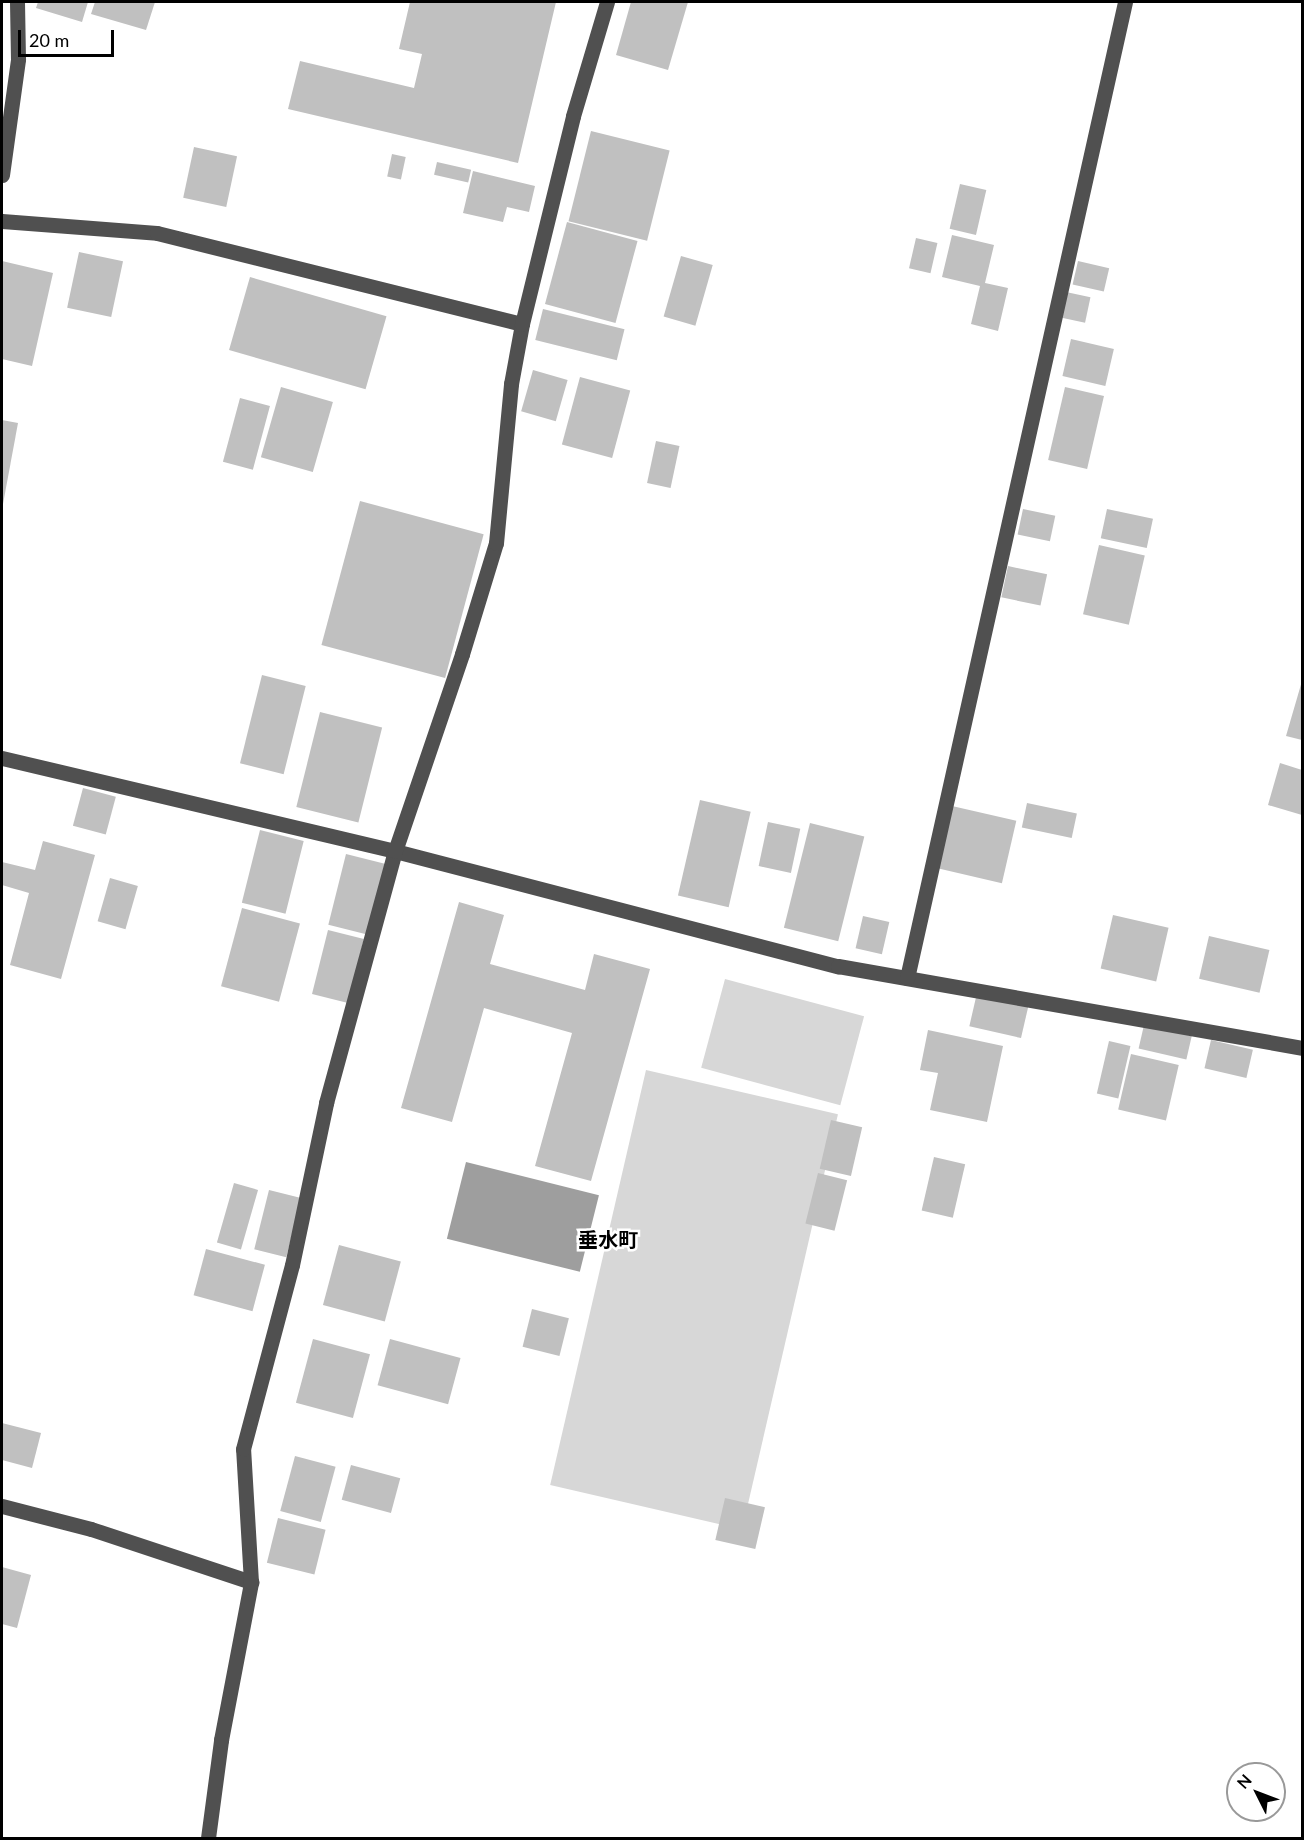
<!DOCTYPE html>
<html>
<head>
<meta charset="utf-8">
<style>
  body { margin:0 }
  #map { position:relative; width:1304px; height:1840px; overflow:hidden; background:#fff; font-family:Lato,"Noto Sans JP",sans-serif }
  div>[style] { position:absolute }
  .green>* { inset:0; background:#d7d7d7; transform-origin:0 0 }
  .water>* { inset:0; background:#9e9e9e; transform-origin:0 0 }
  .building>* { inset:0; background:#c0c0c0; transform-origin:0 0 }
  .minor>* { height:15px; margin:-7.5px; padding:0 7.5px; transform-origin:7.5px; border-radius:7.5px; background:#505050 }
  span { translate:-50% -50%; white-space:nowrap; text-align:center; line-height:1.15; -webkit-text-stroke:5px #fff; paint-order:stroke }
  .quarter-label { font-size:20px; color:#000; font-weight:700 }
  .frame { position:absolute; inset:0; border:3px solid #000; pointer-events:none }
  .north { position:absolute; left:1226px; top:1762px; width:60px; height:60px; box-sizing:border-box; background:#fff; border:2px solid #999; border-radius:50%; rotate:312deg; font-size:16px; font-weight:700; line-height:24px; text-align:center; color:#000 }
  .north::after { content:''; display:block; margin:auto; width:21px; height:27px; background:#000; clip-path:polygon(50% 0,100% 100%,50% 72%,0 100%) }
  .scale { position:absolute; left:18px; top:30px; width:96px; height:27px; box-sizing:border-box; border:3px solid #000; border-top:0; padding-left:8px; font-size:18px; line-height:21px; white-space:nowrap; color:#000; -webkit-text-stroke:4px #fff; paint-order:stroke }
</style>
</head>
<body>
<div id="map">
  <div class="green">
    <i style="left:725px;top:979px;width:144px;height:92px;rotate:15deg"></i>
    <i style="left:646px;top:1070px;width:197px;height:426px;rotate:13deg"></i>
  </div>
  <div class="water">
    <i style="left:466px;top:1162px;width:137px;height:79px;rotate:14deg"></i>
  </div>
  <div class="building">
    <i style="clip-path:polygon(38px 2px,88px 2px,82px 22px,36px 8px)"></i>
    <i style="clip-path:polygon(95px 2px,155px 2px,146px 30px,91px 14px)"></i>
    <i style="clip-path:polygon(410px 2px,556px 2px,518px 163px,288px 109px,300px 61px,414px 88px,422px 54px,399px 49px)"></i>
    <i style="clip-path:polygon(631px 2px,688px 2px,668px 70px,616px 55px)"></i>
    <i style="left:591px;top:131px;width:81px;height:93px;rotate:14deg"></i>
    <i style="left:194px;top:147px;width:44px;height:52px;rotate:12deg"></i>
    <i style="left:392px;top:154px;width:14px;height:23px;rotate:12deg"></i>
    <i style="left:437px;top:162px;width:35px;height:13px;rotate:13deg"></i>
    <i style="clip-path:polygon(473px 171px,535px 186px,529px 212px,507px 207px,503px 222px,463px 213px)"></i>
    <i style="left:960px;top:184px;width:27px;height:46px;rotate:13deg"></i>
    <i style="left:567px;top:222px;width:73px;height:85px;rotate:15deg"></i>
    <i style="clip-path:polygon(952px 235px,994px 245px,985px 283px,1008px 288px,998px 331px,971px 324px,980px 286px,942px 277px)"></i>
    <i style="left:916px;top:238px;width:22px;height:31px;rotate:13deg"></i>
    <i style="left:79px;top:252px;width:45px;height:57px;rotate:12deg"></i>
    <i style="left:681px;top:256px;width:33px;height:63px;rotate:16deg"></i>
    <i style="clip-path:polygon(2px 261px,53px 273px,32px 366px,2px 359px)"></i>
    <i style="left:1078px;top:261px;width:32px;height:24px;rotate:13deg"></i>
    <i style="left:250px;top:277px;width:142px;height:76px;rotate:16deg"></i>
    <i style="left:1066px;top:292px;width:25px;height:26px;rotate:12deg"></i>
    <i style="left:543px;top:309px;width:84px;height:32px;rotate:14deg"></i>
    <i style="left:1071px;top:339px;width:44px;height:38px;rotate:13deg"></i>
    <i style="left:533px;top:370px;width:36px;height:43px;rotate:16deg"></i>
    <i style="left:580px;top:377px;width:52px;height:70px;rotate:15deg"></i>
    <i style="left:281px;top:387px;width:54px;height:73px;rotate:16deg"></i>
    <i style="left:1065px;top:387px;width:40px;height:75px;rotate:13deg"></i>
    <i style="left:240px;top:398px;width:31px;height:66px;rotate:15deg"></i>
    <i style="clip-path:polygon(2px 420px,18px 423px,3px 504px,2px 503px)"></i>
    <i style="left:656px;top:441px;width:24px;height:43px;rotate:12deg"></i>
    <i style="left:360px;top:501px;width:128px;height:149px;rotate:15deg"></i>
    <i style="left:1023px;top:509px;width:33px;height:26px;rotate:12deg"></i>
    <i style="left:1107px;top:509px;width:47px;height:30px;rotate:12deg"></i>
    <i style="left:1099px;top:545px;width:47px;height:71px;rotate:13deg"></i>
    <i style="left:1008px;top:566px;width:40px;height:32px;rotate:12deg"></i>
    <i style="left:262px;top:675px;width:45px;height:91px;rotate:14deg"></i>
    <i style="clip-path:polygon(1302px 681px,1302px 740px,1286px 736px)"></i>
    <i style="left:320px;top:712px;width:64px;height:98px;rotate:14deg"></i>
    <i style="clip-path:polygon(1280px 763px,1302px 770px,1302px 815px,1268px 805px)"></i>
    <i style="left:83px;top:788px;width:34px;height:39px;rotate:15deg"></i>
    <i style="left:700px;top:800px;width:52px;height:98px;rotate:13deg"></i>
    <i style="left:1027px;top:803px;width:51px;height:25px;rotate:12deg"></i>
    <i style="left:952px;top:806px;width:66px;height:64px;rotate:13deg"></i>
    <i style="left:768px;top:822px;width:33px;height:45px;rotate:12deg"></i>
    <i style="left:810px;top:823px;width:56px;height:108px;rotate:14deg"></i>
    <i style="left:260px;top:830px;width:45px;height:75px;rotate:14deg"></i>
    <i style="clip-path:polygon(43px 841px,95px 855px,61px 979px,10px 965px,29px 893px,2px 885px,2px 862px,35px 870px)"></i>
    <i style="left:346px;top:854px;width:41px;height:73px;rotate:14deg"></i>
    <i style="left:110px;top:878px;width:29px;height:45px;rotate:16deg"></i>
    <i style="clip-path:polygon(459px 902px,504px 915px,490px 964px,585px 990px,594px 954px,650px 969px,591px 1181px,535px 1166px,572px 1033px,484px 1008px,452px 1122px,401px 1108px)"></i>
    <i style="left:242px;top:908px;width:60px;height:81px;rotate:15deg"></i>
    <i style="left:1113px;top:915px;width:57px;height:55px;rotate:13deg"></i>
    <i style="left:863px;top:916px;width:27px;height:33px;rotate:13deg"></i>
    <i style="left:328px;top:930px;width:37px;height:66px;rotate:14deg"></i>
    <i style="left:1209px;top:936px;width:62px;height:44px;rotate:13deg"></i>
    <i style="left:977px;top:993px;width:53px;height:34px;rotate:13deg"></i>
    <i style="left:1144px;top:1025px;width:49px;height:24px;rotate:13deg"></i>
    <i style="clip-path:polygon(928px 1030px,1003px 1046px,987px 1122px,930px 1110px,938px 1073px,920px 1070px)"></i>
    <i style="left:1211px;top:1040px;width:43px;height:29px;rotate:13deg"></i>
    <i style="left:1109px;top:1041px;width:22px;height:54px;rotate:13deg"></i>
    <i style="left:1131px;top:1054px;width:49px;height:57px;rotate:13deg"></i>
    <i style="left:831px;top:1120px;width:32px;height:50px;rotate:13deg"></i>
    <i style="left:934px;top:1157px;width:32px;height:55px;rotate:13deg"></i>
    <i style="left:818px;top:1173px;width:30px;height:52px;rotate:14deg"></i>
    <i style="left:234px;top:1183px;width:25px;height:62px;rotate:16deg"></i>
    <i style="left:269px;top:1190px;width:33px;height:61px;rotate:14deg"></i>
    <i style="left:339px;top:1245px;width:64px;height:62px;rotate:15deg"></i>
    <i style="left:206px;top:1249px;width:61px;height:48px;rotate:15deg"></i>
    <i style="left:532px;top:1309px;width:38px;height:39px;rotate:14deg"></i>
    <i style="left:313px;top:1339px;width:59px;height:66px;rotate:15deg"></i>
    <i style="left:390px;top:1339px;width:73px;height:48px;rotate:15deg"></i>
    <i style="clip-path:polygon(2px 1423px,41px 1433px,32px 1468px,2px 1460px)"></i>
    <i style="left:295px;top:1456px;width:42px;height:57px;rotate:15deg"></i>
    <i style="left:351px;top:1465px;width:51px;height:36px;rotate:15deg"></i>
    <i style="left:725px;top:1498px;width:41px;height:43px;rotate:13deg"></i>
    <i style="left:278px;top:1518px;width:49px;height:46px;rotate:14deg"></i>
    <i style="clip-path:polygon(2px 1567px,31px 1575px,17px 1628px,2px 1624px)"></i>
  </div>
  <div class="minor">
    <i style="left:2px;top:175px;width:117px;rotate:-82.1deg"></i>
    <i style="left:18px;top:59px;width:57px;rotate:-91deg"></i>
    <i style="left:2px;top:221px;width:155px;rotate:4.4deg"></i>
    <i style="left:157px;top:233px;width:376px;rotate:14deg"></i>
    <i style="left:2px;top:758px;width:404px;rotate:13.3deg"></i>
    <i style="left:395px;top:851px;width:458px;rotate:14.6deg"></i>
    <i style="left:838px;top:966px;width:471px;rotate:10deg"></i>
    <i style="left:907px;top:978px;width:1000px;rotate:-77.41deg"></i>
    <i style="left:2px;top:1506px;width:92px;rotate:14.5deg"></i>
    <i style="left:91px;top:1529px;width:169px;rotate:18.3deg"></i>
    <i style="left:208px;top:1838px;width:99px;rotate:-82.4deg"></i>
    <i style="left:221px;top:1740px;width:161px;rotate:-79.2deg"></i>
    <i style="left:251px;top:1582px;width:133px;rotate:-93.4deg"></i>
    <i style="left:243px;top:1449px;width:190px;rotate:-75.1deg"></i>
    <i style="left:292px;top:1265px;width:166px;rotate:-78.1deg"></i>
    <i style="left:326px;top:1103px;width:261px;rotate:-74.7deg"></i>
    <i style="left:395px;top:851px;width:208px;rotate:-71.2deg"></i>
    <i style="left:462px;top:654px;width:116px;rotate:-73deg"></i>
    <i style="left:496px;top:543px;width:160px;rotate:-84.6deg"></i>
    <i style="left:511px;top:384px;width:61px;rotate:-79.6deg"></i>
    <i style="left:522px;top:324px;width:214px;rotate:-76.2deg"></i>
    <i style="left:573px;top:116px;width:119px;rotate:-73.4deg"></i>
  </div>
  <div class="quarter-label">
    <span style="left:608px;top:1239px">垂水町</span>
  </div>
  <div class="frame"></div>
  <div class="north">N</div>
  <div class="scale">20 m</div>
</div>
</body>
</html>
